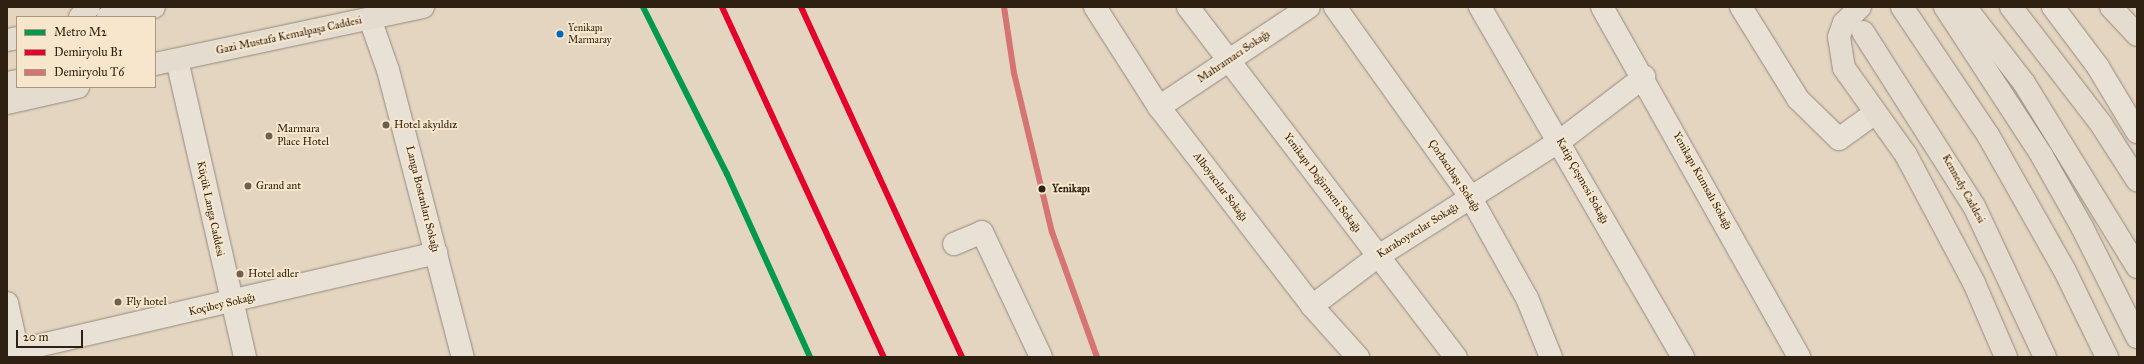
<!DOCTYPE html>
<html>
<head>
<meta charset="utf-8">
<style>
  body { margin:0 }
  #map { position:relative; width:2144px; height:364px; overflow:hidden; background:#e4d5c0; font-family:"IM FELL Great Primer",serif }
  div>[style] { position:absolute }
  .roads { filter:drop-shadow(0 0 1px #948a7c) drop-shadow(0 0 1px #948a7c) }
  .minor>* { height:22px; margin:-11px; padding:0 11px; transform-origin:11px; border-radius:11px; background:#e8e1d6 }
  .major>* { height:22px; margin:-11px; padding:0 11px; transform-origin:11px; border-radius:11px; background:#e4dccf }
  .highway>* { height:22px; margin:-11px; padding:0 11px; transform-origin:11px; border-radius:11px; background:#e4dccf }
  .rail-1>* { height:6px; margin:-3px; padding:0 3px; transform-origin:3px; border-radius:3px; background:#e4002b }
  .rail-2>* { height:6px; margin:-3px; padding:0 3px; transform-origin:3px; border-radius:3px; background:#d57472 }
  .metro-1>* { height:6px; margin:-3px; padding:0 3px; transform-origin:3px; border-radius:3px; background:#009a4c }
  .dots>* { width:11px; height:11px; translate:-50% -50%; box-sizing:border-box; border:2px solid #f7e6cc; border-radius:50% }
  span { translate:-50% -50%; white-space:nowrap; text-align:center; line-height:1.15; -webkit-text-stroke:4px #f7e6cc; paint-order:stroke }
  .bus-label { font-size:10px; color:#2e2111 }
  .left { translate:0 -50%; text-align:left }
  .street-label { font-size:11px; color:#2e2111 }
  .poi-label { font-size:11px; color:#2e2111 }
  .stop-label { font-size:11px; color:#2e2111; font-weight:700 }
  .frame { position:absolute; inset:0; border:8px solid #2e2111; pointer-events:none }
  .legend { position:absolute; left:16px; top:16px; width:140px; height:72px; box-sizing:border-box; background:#f7e6cc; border:1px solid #a79781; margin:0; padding:5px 7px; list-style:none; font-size:12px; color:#2e2111 }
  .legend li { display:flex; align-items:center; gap:8px; height:20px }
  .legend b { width:20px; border:1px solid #a79781 }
  .scale { position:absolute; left:16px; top:330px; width:67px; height:18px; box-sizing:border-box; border:2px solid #2e2111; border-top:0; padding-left:5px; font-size:12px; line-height:14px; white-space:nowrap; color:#2e2111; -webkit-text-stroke:3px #f7e6cc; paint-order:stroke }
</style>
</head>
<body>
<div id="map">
  <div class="roads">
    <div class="minor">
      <i style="left:1095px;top:7px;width:119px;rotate:57.4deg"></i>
      <i style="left:1159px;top:107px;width:251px;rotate:52.4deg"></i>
      <i style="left:1312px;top:306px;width:69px;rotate:48deg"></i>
      <i style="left:1188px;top:7px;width:441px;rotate:52.6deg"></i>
      <i style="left:1335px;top:7px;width:234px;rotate:54.5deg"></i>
      <i style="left:1471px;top:198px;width:115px;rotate:60.8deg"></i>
      <i style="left:1527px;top:298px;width:64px;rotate:67.9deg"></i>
      <i style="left:1480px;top:7px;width:405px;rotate:59.9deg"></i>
      <i style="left:1602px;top:7px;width:402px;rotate:60.6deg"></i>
      <i style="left:1741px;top:7px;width:108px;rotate:58.2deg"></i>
      <i style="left:1798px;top:99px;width:57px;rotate:44.3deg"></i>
      <i style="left:1839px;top:139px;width:44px;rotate:-35.8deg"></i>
      <i style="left:2053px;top:7px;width:75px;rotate:53.1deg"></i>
      <i style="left:2098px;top:67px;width:76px;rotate:59deg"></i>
      <i style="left:370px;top:19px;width:54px;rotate:70.6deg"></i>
      <i style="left:388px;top:70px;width:297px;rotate:75.4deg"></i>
      <i style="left:177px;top:60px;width:305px;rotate:77.1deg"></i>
      <i style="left:1159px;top:107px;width:180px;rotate:-33.7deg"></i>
      <i style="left:954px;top:244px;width:30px;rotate:-23deg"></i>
      <i style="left:982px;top:232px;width:138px;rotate:64.7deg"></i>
      <i style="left:7px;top:303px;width:55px;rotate:77.5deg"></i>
      <i style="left:1312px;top:306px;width:81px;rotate:-37deg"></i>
      <i style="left:1377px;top:257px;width:217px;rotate:-32.4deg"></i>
      <i style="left:1560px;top:141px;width:106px;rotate:-37.3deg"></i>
      <i style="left:7px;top:353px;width:441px;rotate:-13.1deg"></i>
    </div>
    <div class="major">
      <i style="left:1860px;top:7px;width:23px;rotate:135deg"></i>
      <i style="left:1844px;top:23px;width:15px;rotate:110deg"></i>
      <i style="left:1839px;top:37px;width:31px;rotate:81deg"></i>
      <i style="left:1844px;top:68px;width:107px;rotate:54.5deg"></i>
      <i style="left:1906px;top:155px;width:145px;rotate:62deg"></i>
      <i style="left:1974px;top:283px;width:81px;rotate:66.6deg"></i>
      <i style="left:2011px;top:7px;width:148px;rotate:52.4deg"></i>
      <i style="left:2101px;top:124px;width:67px;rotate:57.3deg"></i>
      <i style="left:2111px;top:7px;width:38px;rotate:47deg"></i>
      <i style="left:80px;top:17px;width:13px;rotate:-48deg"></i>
      <i style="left:108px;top:17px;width:47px;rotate:-12.3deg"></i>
      <i style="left:1863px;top:32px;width:206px;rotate:57.5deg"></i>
      <i style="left:1974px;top:206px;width:167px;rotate:64.8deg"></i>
      <i style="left:7px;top:40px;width:10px;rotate:-11deg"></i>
      <i style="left:155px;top:64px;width:274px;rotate:-12deg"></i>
      <i style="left:7px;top:83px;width:10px;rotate:-11deg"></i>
      <i style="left:7px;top:103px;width:73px;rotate:-12.7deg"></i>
    </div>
    <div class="highway">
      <i style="left:1902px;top:7px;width:154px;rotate:56.1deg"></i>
      <i style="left:1988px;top:135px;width:156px;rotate:60.5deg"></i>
      <i style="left:2065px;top:271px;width:96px;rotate:64deg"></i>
      <i style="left:1945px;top:7px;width:178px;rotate:56.9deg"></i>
      <i style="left:2042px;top:156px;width:81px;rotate:60.6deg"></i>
      <i style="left:2082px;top:227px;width:123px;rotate:63.4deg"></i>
      <i style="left:1965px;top:7px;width:96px;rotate:52.2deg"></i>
      <i style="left:2024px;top:83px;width:216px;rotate:58.4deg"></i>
    </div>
  </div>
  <div class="rail-1">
    <i style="left:722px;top:7px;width:386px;rotate:65.2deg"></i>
    <i style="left:801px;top:7px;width:385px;rotate:65.3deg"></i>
  </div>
  <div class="rail-2">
    <i style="left:1004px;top:7px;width:67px;rotate:81.4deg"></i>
    <i style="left:1014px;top:73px;width:163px;rotate:76.6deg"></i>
    <i style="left:1052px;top:232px;width:133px;rotate:70.2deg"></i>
  </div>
  <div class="metro-1">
    <i style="left:643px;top:7px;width:187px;rotate:63.3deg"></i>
    <i style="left:727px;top:174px;width:201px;rotate:65.6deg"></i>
  </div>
  <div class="dots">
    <i style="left:560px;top:34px;background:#0065bd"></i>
    <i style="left:386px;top:125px;background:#6e604e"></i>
    <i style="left:269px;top:136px;background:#6e604e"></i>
    <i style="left:248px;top:186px;background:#6e604e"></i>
    <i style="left:1042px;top:189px;background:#2e2111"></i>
    <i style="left:240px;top:274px;background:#6e604e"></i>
    <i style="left:118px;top:302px;background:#6e604e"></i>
  </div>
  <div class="bus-label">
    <span class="left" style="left:568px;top:34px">Yenikapı<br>Marmaray</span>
  </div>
  <div class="street-label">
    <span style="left:289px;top:36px;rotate:-12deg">Gazi Mustafa Kemalpaşa Caddesi</span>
    <span style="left:1234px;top:57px;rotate:-34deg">Mahramacı Sokağı</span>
    <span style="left:1454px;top:176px;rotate:56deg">Çorbacıbaşı Sokağı</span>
    <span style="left:1582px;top:181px;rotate:61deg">Katip Çeşmesi Sokağı</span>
    <span style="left:1702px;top:181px;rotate:61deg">Yenikapı Kumsalı Sokağı</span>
    <span style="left:1322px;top:183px;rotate:53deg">Yenikapı Değirmeni Sokağı</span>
    <span style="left:1220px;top:187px;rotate:53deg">Alboyacılar Sokağı</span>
    <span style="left:1963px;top:189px;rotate:61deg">Kennedy Caddesi</span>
    <span style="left:422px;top:199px;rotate:76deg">Langa Bostanları Sokağı</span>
    <span style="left:210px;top:209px;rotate:78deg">Küçük Langa Caddesi</span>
    <span style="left:1418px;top:231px;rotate:-32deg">Karaboyacılar Sokağı</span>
    <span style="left:222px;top:305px;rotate:-13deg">Koçibey Sokağı</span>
  </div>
  <div class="poi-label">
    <span class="left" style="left:394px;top:125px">Hotel akyıldız</span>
    <span class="left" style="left:277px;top:136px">Marmara<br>Place Hotel</span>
    <span class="left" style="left:256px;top:186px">Grand ant</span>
    <span class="left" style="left:248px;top:274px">Hotel adler</span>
    <span class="left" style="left:126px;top:302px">Fly hotel</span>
  </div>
  <div class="stop-label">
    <span class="left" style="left:1052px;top:189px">Yenikapı</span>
  </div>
  <div class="frame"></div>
  <ul class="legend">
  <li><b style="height:5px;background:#009a4c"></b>Metro M2</li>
  <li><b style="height:5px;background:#e4002b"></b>Demiryolu B1</li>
  <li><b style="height:5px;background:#d57472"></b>Demiryolu T6</li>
  </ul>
  <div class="scale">20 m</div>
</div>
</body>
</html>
